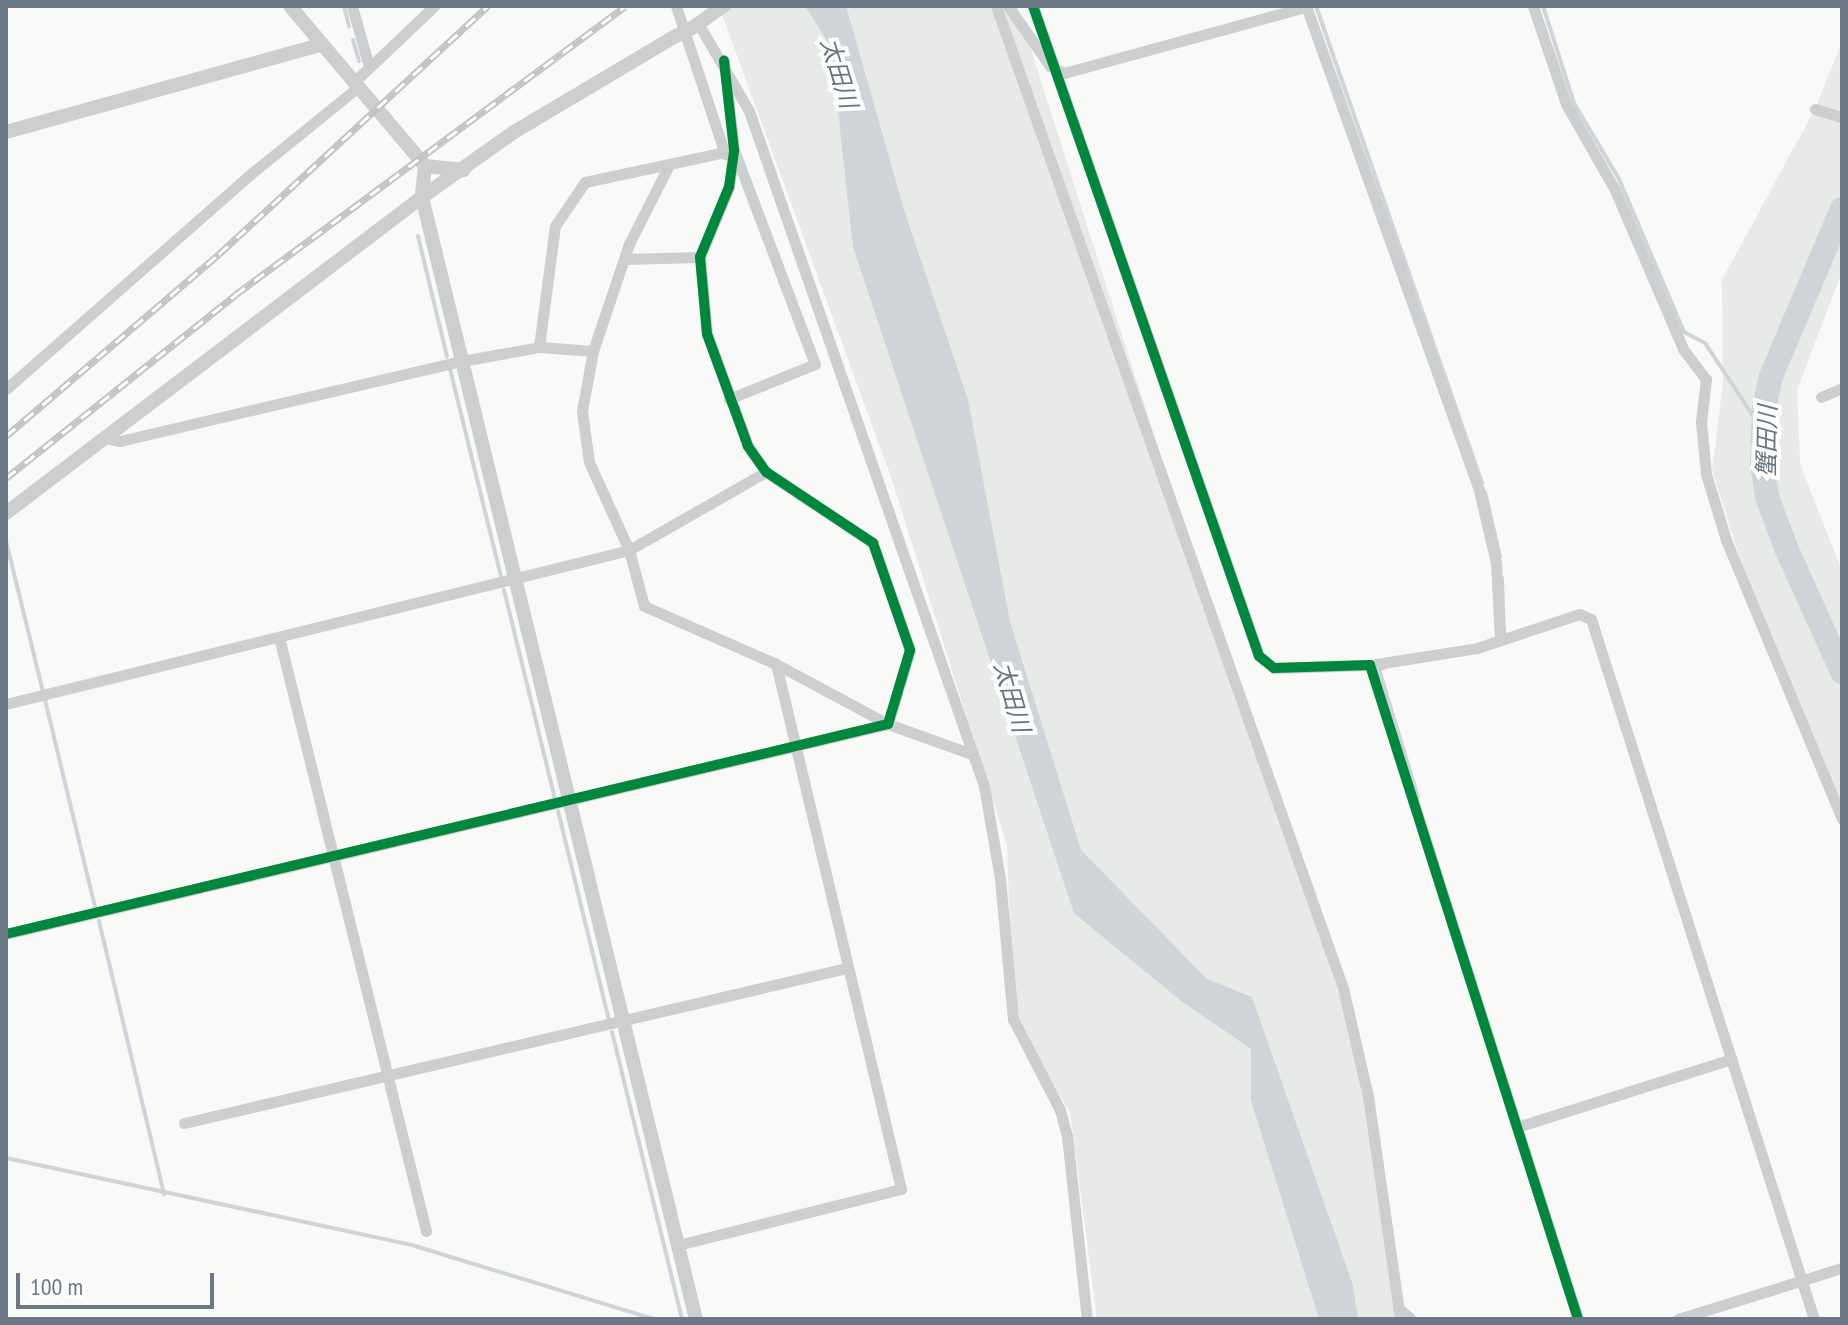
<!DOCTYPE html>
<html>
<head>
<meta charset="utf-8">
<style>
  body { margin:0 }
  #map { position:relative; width:1848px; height:1325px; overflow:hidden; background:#f9f9f8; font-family:"PT Sans Narrow","Noto Sans JP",sans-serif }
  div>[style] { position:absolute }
  .green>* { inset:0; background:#e7eae6 }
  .water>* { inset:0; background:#ced4d7 }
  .stream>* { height:4px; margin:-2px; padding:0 2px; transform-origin:2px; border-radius:2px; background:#ced4d7 }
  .river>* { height:24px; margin:-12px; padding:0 12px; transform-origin:12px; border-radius:12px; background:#ced4d7 }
  .minor>* { height:11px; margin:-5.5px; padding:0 5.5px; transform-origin:5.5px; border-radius:5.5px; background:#cdcecf }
  .tertiary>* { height:14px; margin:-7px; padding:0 7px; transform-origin:7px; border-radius:7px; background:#cdcecf }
  .rail>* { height:7px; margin-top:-3.5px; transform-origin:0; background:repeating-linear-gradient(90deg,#fff 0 12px,#c3c3c5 0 24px); box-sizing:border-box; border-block:2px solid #c3c3c5 }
  .tertiary-bridge>* { height:14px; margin:-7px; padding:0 7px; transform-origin:7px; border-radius:7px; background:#cdcecf }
  .cycleway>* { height:10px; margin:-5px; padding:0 5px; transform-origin:5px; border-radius:5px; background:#00873e }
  span { translate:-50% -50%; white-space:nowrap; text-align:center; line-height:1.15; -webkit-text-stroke:8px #fff; paint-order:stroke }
  .water-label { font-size:24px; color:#68777f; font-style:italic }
  .frame { position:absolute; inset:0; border:8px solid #6c7885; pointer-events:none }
  .scale { position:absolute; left:16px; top:1273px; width:198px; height:36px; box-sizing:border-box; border:4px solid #6c7885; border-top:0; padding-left:10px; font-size:24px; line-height:28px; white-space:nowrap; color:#6c7885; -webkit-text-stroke:6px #fff; paint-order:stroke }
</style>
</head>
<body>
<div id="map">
  <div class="green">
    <i style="clip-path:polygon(719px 6px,1017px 6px,1214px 623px,1359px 1053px,1400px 1319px,1358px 1319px,1353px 1285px,1252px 997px,1181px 1001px,1251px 1049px,1251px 1101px,1319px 1319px,1097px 1319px,1070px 1112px,1013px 1019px,1007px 845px,891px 477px)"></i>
    <i style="clip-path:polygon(1842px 42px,1842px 272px,1797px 390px,1800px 464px,1842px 571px,1842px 804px,1741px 561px,1712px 470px,1723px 383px,1722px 280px,1815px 109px)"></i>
  </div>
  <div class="water">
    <i style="clip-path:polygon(805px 6px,846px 6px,905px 213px,968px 400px,1010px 622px,1081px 850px,1207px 979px,1252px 997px,1353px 1285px,1358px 1319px,1319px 1319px,1251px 1101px,1251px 1049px,1181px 1001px,1074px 913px,853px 247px,831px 47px)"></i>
  </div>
  <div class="stream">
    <i style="left:344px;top:6px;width:21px;rotate:76deg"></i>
    <i style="left:1316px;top:6px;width:505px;rotate:70.81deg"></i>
    <i style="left:1543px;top:6px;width:102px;rotate:72.3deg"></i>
    <i style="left:1574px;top:103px;width:88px;rotate:59.4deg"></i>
    <i style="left:1619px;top:179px;width:166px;rotate:67deg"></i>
    <i style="left:1684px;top:332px;width:24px;rotate:28deg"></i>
    <i style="left:1705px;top:343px;width:105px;rotate:56.6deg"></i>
    <i style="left:353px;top:40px;width:22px;rotate:74deg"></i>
    <i style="left:418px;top:236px;width:124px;rotate:76.5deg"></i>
    <i style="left:450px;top:369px;width:213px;rotate:76.2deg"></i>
    <i style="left:1485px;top:492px;width:67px;rotate:77deg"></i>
    <i style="left:6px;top:541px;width:155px;rotate:76.2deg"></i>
    <i style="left:1502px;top:578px;width:58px;rotate:88deg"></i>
    <i style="left:504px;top:590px;width:215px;rotate:76.3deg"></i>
    <i style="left:1384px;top:668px;width:5px;rotate:169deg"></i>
    <i style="left:1379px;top:669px;width:134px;rotate:73.1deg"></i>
    <i style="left:45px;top:700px;width:217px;rotate:76.4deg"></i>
    <i style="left:558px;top:811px;width:216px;rotate:76.3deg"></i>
    <i style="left:99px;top:921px;width:281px;rotate:76.6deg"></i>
    <i style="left:612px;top:1032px;width:295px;rotate:76.3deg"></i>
    <i style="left:6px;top:1158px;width:418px;rotate:12.1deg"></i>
    <i style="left:415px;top:1246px;width:250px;rotate:17deg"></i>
  </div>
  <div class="river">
    <i style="left:1842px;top:209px;width:181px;rotate:113deg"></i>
    <i style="left:1771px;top:376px;width:34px;rotate:102deg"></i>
    <i style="left:1764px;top:409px;width:55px;rotate:92.1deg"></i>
    <i style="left:1762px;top:464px;width:33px;rotate:81deg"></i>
    <i style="left:1767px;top:497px;width:57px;rotate:69.3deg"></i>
    <i style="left:1787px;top:550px;width:134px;rotate:65.7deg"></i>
  </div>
  <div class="minor">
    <i style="left:352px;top:6px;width:63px;rotate:74.4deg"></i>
    <i style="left:676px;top:6px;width:156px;rotate:71.7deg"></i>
    <i style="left:996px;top:6px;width:1042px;rotate:70.54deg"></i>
    <i style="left:1343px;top:988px;width:111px;rotate:77deg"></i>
    <i style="left:1368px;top:1096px;width:225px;rotate:81.8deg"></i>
    <i style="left:1008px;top:6px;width:73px;rotate:55deg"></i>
    <i style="left:1050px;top:66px;width:16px;rotate:27deg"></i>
    <i style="left:1064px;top:73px;width:251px;rotate:-15.3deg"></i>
    <i style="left:1033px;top:6px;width:688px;rotate:70.83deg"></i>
    <i style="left:1259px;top:656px;width:19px;rotate:39deg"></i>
    <i style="left:1274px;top:668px;width:96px;rotate:-1.8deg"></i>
    <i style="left:1370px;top:665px;width:686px;rotate:72.36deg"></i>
    <i style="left:1306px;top:6px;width:514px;rotate:70.33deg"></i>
    <i style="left:1479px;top:490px;width:75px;rotate:76.9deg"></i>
    <i style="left:1496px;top:563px;width:77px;rotate:87deg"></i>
    <i style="left:1533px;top:6px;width:103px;rotate:71.4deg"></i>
    <i style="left:1566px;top:104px;width:99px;rotate:60.3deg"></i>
    <i style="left:1615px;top:190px;width:173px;rotate:66.8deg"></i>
    <i style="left:1683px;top:349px;width:38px;rotate:53deg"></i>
    <i style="left:1706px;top:379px;width:43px;rotate:96.6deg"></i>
    <i style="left:1701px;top:422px;width:52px;rotate:84.5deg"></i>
    <i style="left:1706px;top:474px;width:69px;rotate:73.1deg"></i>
    <i style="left:1726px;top:540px;width:302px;rotate:67.4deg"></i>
    <i style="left:698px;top:23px;width:102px;rotate:59.9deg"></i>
    <i style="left:749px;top:111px;width:715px;rotate:70.8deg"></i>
    <i style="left:984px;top:786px;width:94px;rotate:80.2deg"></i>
    <i style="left:1000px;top:879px;width:141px;rotate:84.7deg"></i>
    <i style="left:1013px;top:1019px;width:102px;rotate:62.7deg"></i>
    <i style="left:1060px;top:1110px;width:27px;rotate:75deg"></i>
    <i style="left:1067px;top:1136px;width:184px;rotate:83.8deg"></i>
    <i style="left:353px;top:83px;width:112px;rotate:-43.5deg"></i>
    <i style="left:1815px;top:109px;width:28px;rotate:17deg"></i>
    <i style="left:669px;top:165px;width:89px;rotate:116.9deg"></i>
    <i style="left:629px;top:244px;width:113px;rotate:108.6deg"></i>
    <i style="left:593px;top:351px;width:61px;rotate:100.4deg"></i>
    <i style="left:582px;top:411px;width:51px;rotate:82.2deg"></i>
    <i style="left:589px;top:462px;width:97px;rotate:65.6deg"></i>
    <i style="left:629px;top:550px;width:58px;rotate:75deg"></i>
    <i style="left:644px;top:606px;width:144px;rotate:23.7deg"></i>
    <i style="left:776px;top:664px;width:127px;rotate:28.2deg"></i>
    <i style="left:888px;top:724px;width:89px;rotate:19.7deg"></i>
    <i style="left:624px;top:259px;width:76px;rotate:-1.5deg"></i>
    <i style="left:539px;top:347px;width:122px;rotate:-82.5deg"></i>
    <i style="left:555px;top:226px;width:53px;rotate:-55.7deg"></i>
    <i style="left:585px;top:182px;width:152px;rotate:-12.1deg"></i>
    <i style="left:734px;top:150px;width:229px;rotate:69.3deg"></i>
    <i style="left:815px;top:364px;width:93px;rotate:157.9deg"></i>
    <i style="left:6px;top:389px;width:321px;rotate:-41.3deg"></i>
    <i style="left:247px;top:177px;width:141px;rotate:-39deg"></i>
    <i style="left:1821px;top:397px;width:23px;rotate:-23deg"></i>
    <i style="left:104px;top:438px;width:16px;rotate:11deg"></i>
    <i style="left:120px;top:441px;width:351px;rotate:-13.2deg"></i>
    <i style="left:462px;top:361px;width:78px;rotate:-10.3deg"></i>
    <i style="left:539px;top:347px;width:54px;rotate:4.2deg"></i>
    <i style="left:279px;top:637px;width:612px;rotate:76.1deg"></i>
    <i style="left:1370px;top:665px;width:108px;rotate:-9deg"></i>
    <i style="left:1477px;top:648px;width:108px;rotate:-18.4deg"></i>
    <i style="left:1579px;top:614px;width:13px;rotate:23deg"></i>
    <i style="left:1591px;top:619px;width:735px;rotate:72.33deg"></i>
    <i style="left:6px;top:704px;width:642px;rotate:-13.88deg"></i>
    <i style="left:629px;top:550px;width:158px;rotate:-29.7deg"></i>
    <i style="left:6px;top:934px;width:907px;rotate:-13.39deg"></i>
    <i style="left:888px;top:724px;width:77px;rotate:-73.4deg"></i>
    <i style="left:910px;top:650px;width:113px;rotate:-109.1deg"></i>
    <i style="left:873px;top:543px;width:128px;rotate:-146.4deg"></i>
    <i style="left:766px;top:472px;width:32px;rotate:-125deg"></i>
    <i style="left:748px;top:446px;width:119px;rotate:-110.1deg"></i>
    <i style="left:707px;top:334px;width:77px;rotate:-95.2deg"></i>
    <i style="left:700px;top:257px;width:76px;rotate:-67.5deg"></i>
    <i style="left:729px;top:187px;width:37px;rotate:-82deg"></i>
    <i style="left:734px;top:150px;width:90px;rotate:-96.4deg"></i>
    <i style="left:184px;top:1123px;width:681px;rotate:-13.16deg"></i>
    <i style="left:1517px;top:1127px;width:225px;rotate:-17.6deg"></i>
    <i style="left:678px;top:1245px;width:230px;rotate:-14.1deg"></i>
    <i style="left:901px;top:1189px;width:540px;rotate:-103.39deg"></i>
    <i style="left:1398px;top:1308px;width:17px;rotate:40deg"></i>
    <i style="left:1678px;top:1319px;width:172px;rotate:-17.3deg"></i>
  </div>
  <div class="tertiary">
    <i style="left:290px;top:6px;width:209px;rotate:49.8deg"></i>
    <i style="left:425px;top:166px;width:31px;rotate:96deg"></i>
    <i style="left:422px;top:197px;width:1155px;rotate:76.28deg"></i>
    <i style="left:692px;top:28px;width:39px;rotate:-35deg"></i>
    <i style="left:6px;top:132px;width:326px;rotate:-15.5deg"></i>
    <i style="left:425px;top:166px;width:39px;rotate:6deg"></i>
    <i style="left:6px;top:513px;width:522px;rotate:-37.22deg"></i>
    <i style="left:422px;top:197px;width:113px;rotate:-35.2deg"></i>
    <i style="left:514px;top:132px;width:186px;rotate:-30.7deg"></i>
  </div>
  <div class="rail">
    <i style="left:6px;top:436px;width:280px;rotate:-40.5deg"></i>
    <i style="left:219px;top:254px;width:366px;rotate:-42.7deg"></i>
    <i style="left:6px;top:478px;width:293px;rotate:-38.6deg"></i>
    <i style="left:235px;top:295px;width:485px;rotate:-36.5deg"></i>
  </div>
  <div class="tertiary-bridge">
    <i style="left:674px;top:37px;width:20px;rotate:-27deg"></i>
  </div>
  <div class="cycleway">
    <i style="left:1033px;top:6px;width:688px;rotate:70.83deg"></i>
    <i style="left:1259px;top:656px;width:19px;rotate:39deg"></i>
    <i style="left:1274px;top:668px;width:96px;rotate:-1.8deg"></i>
    <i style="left:1370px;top:665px;width:686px;rotate:72.36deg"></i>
    <i style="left:6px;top:934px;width:907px;rotate:-13.39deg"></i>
    <i style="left:888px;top:724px;width:77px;rotate:-73.4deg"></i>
    <i style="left:910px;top:650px;width:113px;rotate:-109.1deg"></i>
    <i style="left:873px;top:543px;width:128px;rotate:-146.4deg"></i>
    <i style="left:766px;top:472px;width:32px;rotate:-125deg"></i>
    <i style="left:748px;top:446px;width:119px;rotate:-110.1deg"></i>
    <i style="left:707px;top:334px;width:77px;rotate:-95.2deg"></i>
    <i style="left:700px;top:257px;width:76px;rotate:-67.5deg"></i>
    <i style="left:729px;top:187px;width:37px;rotate:-82deg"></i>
    <i style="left:734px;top:150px;width:90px;rotate:-96.4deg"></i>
  </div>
  <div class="water-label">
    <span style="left:839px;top:73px;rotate:73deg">太田川</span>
    <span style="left:1767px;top:441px;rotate:-89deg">蟹田川</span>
    <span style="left:1012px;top:697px;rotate:74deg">太田川</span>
  </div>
  <div class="frame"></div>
  <div class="scale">100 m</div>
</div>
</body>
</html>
